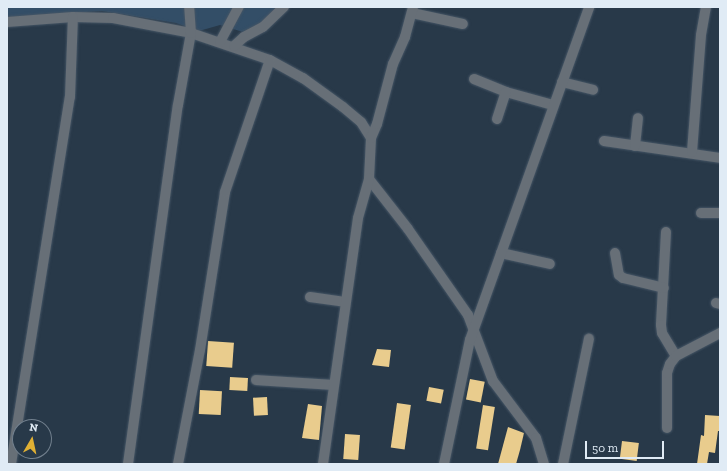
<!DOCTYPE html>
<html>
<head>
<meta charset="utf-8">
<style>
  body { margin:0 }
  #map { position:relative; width:727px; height:471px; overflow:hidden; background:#283949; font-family:"Zilla Slab",serif }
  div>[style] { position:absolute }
  .green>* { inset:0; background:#334e67 }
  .building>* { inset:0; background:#e9cc8d; transform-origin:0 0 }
  .roads { filter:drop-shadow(0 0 1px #455565) drop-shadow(0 0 1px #455565) }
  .minor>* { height:10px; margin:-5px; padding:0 5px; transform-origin:5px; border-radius:5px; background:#676f77 }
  span { translate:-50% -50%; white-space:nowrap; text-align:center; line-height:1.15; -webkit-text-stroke:4px #283949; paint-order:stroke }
  .frame { position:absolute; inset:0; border:8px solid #e0ebf5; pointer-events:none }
  .north { position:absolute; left:12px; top:419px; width:40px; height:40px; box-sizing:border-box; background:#283949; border:1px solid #72808e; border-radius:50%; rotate:9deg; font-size:11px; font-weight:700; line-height:16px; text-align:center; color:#e0ebf5 }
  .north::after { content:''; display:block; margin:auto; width:14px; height:18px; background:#e0b034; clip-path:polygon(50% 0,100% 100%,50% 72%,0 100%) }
  .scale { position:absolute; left:585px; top:441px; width:79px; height:18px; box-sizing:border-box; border:2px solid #e0ebf5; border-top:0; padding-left:5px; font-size:12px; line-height:14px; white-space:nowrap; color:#e0ebf5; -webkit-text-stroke:3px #283949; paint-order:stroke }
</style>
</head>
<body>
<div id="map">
  <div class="green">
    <i style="clip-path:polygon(7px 7px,278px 7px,266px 20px,243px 32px,220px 25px,199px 31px,176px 23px,102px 11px,7px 17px)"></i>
  </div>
  <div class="building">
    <i style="left:208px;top:341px;width:26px;height:25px;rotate:4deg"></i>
    <i style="clip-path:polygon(377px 349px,391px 350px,389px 367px,372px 365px)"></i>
    <i style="left:230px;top:377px;width:18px;height:13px;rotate:3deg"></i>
    <i style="left:470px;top:379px;width:15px;height:21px;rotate:11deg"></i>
    <i style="left:429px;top:387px;width:15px;height:14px;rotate:11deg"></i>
    <i style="left:200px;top:390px;width:22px;height:24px;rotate:3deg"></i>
    <i style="left:267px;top:397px;width:18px;height:14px;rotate:87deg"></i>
    <i style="left:397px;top:403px;width:14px;height:45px;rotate:8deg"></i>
    <i style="clip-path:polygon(308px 404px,322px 406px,319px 440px,302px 438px)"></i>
    <i style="left:483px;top:405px;width:12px;height:44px;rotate:9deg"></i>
    <i style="clip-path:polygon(705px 415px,720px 416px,720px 431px,718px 431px,715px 453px,709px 452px,707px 464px,697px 464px,701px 435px,704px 436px)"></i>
    <i style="clip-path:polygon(508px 427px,524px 433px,520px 450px,516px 464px,498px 464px)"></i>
    <i style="left:345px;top:434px;width:15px;height:25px;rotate:4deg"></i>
    <i style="left:622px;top:441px;width:17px;height:18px;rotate:7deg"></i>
  </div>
  <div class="roads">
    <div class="minor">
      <i style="left:412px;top:13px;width:52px;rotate:12.2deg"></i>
      <i style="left:7px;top:22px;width:66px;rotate:-4.3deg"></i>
      <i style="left:73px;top:17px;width:40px;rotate:1.4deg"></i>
      <i style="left:113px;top:18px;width:79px;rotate:10.9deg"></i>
      <i style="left:191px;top:33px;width:83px;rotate:18.9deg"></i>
      <i style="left:270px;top:60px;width:38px;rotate:29deg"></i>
      <i style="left:303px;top:78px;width:49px;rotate:35.9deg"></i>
      <i style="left:343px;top:107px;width:23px;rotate:40deg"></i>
      <i style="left:361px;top:122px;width:19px;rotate:58deg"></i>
      <i style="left:371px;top:138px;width:41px;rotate:92.8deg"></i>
      <i style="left:369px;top:179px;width:63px;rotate:52deg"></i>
      <i style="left:408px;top:229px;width:105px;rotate:55.1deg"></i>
      <i style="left:468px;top:315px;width:71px;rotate:69.3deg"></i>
      <i style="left:493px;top:381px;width:71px;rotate:53deg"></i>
      <i style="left:536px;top:438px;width:27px;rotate:73deg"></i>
      <i style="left:220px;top:42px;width:40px;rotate:-62deg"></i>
      <i style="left:234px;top:46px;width:13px;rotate:-42deg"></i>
      <i style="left:244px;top:37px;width:21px;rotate:-28deg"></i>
      <i style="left:263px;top:27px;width:29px;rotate:-44deg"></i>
      <i style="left:474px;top:79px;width:35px;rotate:22deg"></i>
      <i style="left:506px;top:92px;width:49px;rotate:15.5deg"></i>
      <i style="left:562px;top:82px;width:32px;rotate:14deg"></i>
      <i style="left:497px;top:119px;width:28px;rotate:-72deg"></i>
      <i style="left:371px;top:138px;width:15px;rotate:-67deg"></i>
      <i style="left:377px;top:124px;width:62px;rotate:-75.1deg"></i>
      <i style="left:393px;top:64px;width:30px;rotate:-66deg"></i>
      <i style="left:405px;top:37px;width:31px;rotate:-75deg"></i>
      <i style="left:604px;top:141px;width:117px;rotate:8.3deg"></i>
      <i style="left:635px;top:146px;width:28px;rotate:-84deg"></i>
      <i style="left:692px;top:152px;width:117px;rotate:-85.6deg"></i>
      <i style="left:701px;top:35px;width:28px;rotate:-80deg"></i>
      <i style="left:701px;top:213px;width:19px"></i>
      <i style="left:666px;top:232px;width:93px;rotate:93.1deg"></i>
      <i style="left:661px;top:325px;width:8px;rotate:83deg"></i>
      <i style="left:662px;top:333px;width:27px;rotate:59deg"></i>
      <i style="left:501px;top:253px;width:50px;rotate:12.7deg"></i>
      <i style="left:615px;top:253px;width:22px;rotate:80deg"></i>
      <i style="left:619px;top:275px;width:5px;rotate:37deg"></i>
      <i style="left:623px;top:278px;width:42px;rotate:13.7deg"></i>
      <i style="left:310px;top:297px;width:35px;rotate:8deg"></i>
      <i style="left:716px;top:303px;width:4px;rotate:14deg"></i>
      <i style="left:256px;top:380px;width:77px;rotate:3.7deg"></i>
      <i style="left:667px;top:428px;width:55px;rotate:-90deg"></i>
      <i style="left:667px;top:373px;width:9px;rotate:-72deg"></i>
      <i style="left:670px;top:364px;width:10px;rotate:-53deg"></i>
      <i style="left:676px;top:356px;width:50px;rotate:-27.6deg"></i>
      <i style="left:11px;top:464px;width:372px;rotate:-80.9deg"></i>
      <i style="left:70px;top:97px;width:80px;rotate:-87.9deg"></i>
      <i style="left:128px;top:464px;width:362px;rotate:-82.1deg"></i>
      <i style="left:178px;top:105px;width:73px;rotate:-79.8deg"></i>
      <i style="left:191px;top:33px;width:26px;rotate:-94deg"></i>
      <i style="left:178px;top:464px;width:116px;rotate:-79.1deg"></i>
      <i style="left:200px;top:350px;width:160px;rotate:-81deg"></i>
      <i style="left:225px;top:192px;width:139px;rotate:-71.2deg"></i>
      <i style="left:323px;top:464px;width:248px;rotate:-81.9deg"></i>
      <i style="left:358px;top:218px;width:41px;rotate:-74.2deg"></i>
      <i style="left:444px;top:464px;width:127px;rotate:-78.2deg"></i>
      <i style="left:470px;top:340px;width:354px;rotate:-70.3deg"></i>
      <i style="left:563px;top:464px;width:128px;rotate:-78.3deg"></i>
    </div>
  </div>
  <div class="frame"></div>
  <div class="north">N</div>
  <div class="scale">50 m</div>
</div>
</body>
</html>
